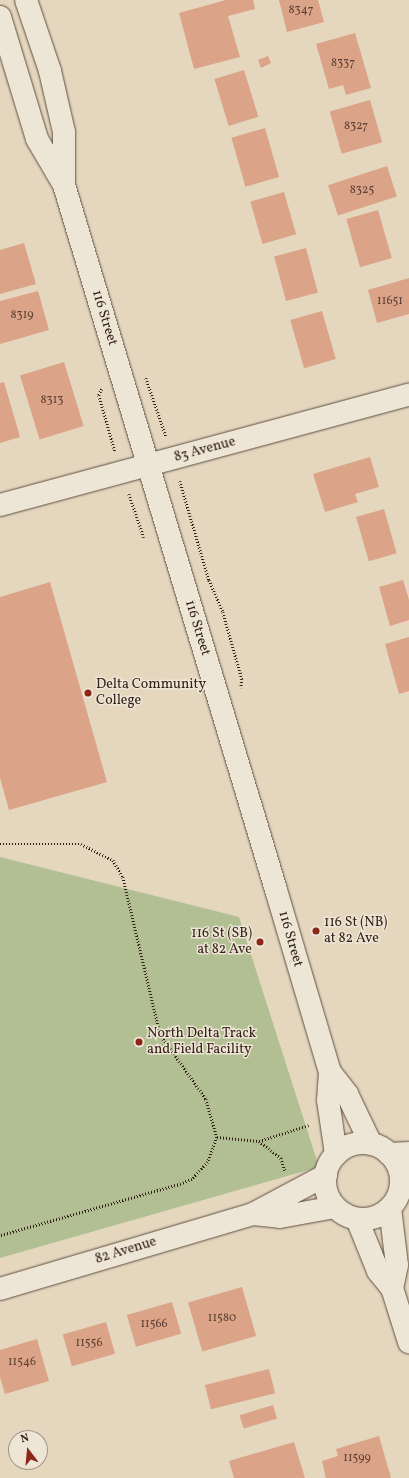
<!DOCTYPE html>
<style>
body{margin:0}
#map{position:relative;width:409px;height:1478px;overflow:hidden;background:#e4d7be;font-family:Vollkorn,serif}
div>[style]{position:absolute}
.green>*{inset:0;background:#b2bf93}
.building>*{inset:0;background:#dba388;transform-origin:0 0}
.path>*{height:2.5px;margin-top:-1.25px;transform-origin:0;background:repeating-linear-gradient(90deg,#342018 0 1px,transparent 0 3px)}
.roads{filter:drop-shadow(0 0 1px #604e42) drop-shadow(0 0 1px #604e42)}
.street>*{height:22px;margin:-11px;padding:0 11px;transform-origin:11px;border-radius:11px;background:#ede5d5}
.secondary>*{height:22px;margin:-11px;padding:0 11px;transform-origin:11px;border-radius:11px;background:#ede5d5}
.secondary>.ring{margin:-11px;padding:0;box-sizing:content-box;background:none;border:22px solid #ede5d5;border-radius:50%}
.dots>*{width:11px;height:11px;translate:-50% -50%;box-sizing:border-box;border:2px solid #ede5d5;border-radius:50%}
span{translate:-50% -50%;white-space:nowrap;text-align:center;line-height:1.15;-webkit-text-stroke:3px #ede5d5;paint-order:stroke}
.number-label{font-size:12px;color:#5e4134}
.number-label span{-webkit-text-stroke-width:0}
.street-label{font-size:14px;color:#342018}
.poi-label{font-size:14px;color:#342018}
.left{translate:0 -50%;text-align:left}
.right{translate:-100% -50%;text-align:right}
.north{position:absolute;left:8px;top:1430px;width:40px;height:40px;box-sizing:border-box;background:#ede5d5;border:1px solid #a39689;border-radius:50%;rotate:344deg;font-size:11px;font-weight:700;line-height:16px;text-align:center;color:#342018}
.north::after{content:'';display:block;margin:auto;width:14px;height:18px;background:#8f2418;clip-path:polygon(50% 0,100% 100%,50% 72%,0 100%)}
</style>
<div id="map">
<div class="green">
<div style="clip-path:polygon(0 857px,239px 917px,319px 1167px,0 1258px)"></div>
</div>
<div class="building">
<div style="clip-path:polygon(226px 0,253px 0,255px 9px,228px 16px,240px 57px,194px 69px,179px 13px)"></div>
<div style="clip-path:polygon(279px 0,318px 0,324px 22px,287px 32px)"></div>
<div style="clip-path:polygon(355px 33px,371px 88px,346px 95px,343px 85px,329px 89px,316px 44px)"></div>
<div style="clip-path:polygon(268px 56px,271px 63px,261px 68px,258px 60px)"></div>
<div style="left:244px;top:70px;width:49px;height:31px;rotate:73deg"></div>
<div style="left:370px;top:100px;width:44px;height:42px;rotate:74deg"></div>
<div style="left:265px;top:128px;width:51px;height:35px;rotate:74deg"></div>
<div style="left:387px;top:166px;width:32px;height:62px;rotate:72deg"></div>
<div style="left:284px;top:192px;width:44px;height:35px;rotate:74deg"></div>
<div style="left:378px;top:210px;width:50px;height:33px;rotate:74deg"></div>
<div style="clip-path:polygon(24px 243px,36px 284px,0 294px,0 250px)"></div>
<div style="left:306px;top:248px;width:46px;height:33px;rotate:75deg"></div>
<div style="clip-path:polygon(409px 278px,409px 314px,377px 323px,368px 290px)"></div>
<div style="clip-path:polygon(38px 291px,49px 330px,0 344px,0 301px)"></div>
<div style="left:322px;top:311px;width:50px;height:33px;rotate:74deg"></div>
<div style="left:64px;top:362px;width:67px;height:46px;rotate:73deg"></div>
<div style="clip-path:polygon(4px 382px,20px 437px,0 443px,0 383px)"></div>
<div style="clip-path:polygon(370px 457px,379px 487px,355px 494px,358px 502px,325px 512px,313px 474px)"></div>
<div style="left:384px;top:509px;width:46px;height:29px;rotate:74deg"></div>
<div style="clip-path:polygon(403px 580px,409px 600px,409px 620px,390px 626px,379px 587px)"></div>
<div style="clip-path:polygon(50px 582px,107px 782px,9px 810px,0 778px,0 597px)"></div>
<div style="clip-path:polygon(409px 637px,409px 691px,399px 694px,385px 644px)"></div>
<div style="left:242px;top:1287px;width:51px;height:56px;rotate:74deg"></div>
<div style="left:172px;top:1302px;width:33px;height:47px;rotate:74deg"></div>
<div style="left:106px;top:1322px;width:33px;height:45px;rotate:74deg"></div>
<div style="clip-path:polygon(37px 1339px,49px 1381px,5px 1394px,0 1377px,0 1350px)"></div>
<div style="left:269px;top:1369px;width:25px;height:66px;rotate:76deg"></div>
<div style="left:273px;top:1405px;width:14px;height:35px;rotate:73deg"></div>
<div style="clip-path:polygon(379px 1436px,391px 1478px,326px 1478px,322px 1461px,338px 1456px,336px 1449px)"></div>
<div style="clip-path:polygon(294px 1442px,305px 1478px,234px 1478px,229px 1461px)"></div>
</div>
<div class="path">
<div style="left:146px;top:378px;width:61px;rotate:71deg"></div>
<div style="left:102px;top:389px;width:7px;rotate:117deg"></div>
<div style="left:99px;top:395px;width:58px;rotate:74.1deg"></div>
<div style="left:180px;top:481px;width:103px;rotate:73.7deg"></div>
<div style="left:209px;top:580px;width:35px;rotate:66deg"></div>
<div style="left:223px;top:612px;width:70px;rotate:74.2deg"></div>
<div style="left:242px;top:679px;width:9px;rotate:96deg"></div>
<div style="left:129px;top:494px;width:46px;rotate:70.8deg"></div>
<div style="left:0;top:844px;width:81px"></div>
<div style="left:81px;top:844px;width:36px;rotate:27deg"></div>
<div style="left:113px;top:860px;width:20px;rotate:60deg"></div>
<div style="left:123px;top:877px;width:161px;rotate:76.7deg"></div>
<div style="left:160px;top:1034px;width:80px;rotate:54.7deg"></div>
<div style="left:206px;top:1099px;width:40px;rotate:74deg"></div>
<div style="left:217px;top:1137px;width:27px;rotate:110deg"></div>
<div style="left:208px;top:1162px;width:23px;rotate:133deg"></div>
<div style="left:192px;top:1179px;width:12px;rotate:156deg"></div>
<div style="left:181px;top:1184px;width:188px;rotate:164deg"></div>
<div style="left:217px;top:1137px;width:42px;rotate:5.4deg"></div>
<div style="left:259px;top:1141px;width:28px;rotate:38deg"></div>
<div style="left:281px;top:1158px;width:13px;rotate:72deg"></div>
<div style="left:259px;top:1141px;width:52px;rotate:-17.7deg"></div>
</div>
<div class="roads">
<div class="street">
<div style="left:0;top:505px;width:424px;rotate:-15.1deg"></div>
<div style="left:389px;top:1154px;width:20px;rotate:-3deg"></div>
<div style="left:401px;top:1185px;width:9px;rotate:-21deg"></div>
<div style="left:253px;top:1214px;width:27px;rotate:6deg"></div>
<div style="left:280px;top:1217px;width:56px;rotate:-10.3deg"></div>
<div style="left:0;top:1289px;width:264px;rotate:-16.5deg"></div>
<div style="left:253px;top:1214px;width:83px;rotate:-28.1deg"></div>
</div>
<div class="secondary">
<div style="left:26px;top:0;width:75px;rotate:71.3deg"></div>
<div style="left:50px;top:71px;width:63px;rotate:77.1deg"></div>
<div style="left:64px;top:132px;width:52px;rotate:90deg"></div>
<div style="left:0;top:17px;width:127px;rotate:73.1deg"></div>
<div style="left:37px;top:139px;width:53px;rotate:59.6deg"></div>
<div style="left:64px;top:185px;width:736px;rotate:73.26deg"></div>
<div style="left:276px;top:890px;width:190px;rotate:73.5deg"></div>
<div style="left:330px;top:1072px;width:28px;rotate:94deg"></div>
<div style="left:328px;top:1100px;width:55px;rotate:81.6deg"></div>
<div style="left:330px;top:1072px;width:28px;rotate:52deg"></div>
<div style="left:347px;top:1094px;width:55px;rotate:64.4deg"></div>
<div class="ring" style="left:325px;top:1143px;width:54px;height:54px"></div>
<div style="left:390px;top:1208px;width:57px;rotate:83deg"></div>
<div style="left:397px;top:1265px;width:24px;rotate:102deg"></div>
<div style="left:357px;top:1219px;width:56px;rotate:68deg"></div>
<div style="left:378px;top:1271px;width:22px;rotate:51deg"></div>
<div style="left:392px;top:1288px;width:57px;rotate:72.5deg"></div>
</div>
</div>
<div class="dots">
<div style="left:88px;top:693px;background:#8f2418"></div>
<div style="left:316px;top:931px;background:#8f2418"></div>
<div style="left:260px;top:942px;background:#8f2418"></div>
<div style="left:139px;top:1042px;background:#8f2418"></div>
</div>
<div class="number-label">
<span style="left:301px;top:11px">8347</span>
<span style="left:343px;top:64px">8337</span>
<span style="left:356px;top:127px">8327</span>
<span style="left:362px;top:191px">8325</span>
<span style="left:390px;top:302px">11651</span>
<span style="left:22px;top:316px">8319</span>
<span style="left:52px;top:401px">8313</span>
<span style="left:222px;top:1319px">11580</span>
<span style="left:154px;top:1325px">11566</span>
<span style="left:89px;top:1344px">11556</span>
<span style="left:22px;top:1363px">11546</span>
<span style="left:357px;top:1459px">11599</span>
</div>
<div class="street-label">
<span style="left:104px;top:318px;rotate:73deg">116 Street</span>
<span style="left:205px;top:450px;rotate:-15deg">83 Avenue</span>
<span style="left:197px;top:628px;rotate:73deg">116 Street</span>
<span style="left:290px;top:939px;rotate:74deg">116 Street</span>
<span style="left:126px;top:1251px;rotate:-17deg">82 Avenue</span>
</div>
<div class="poi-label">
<span class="left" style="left:96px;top:693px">Delta Community<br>College</span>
<span class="left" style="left:324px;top:931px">116 St (NB)<br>at 82 Ave</span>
<span class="right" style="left:252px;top:942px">116 St (SB)<br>at 82 Ave</span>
<span class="left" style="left:147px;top:1042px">North Delta Track<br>and Field Facility</span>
</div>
<div class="north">N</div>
</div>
